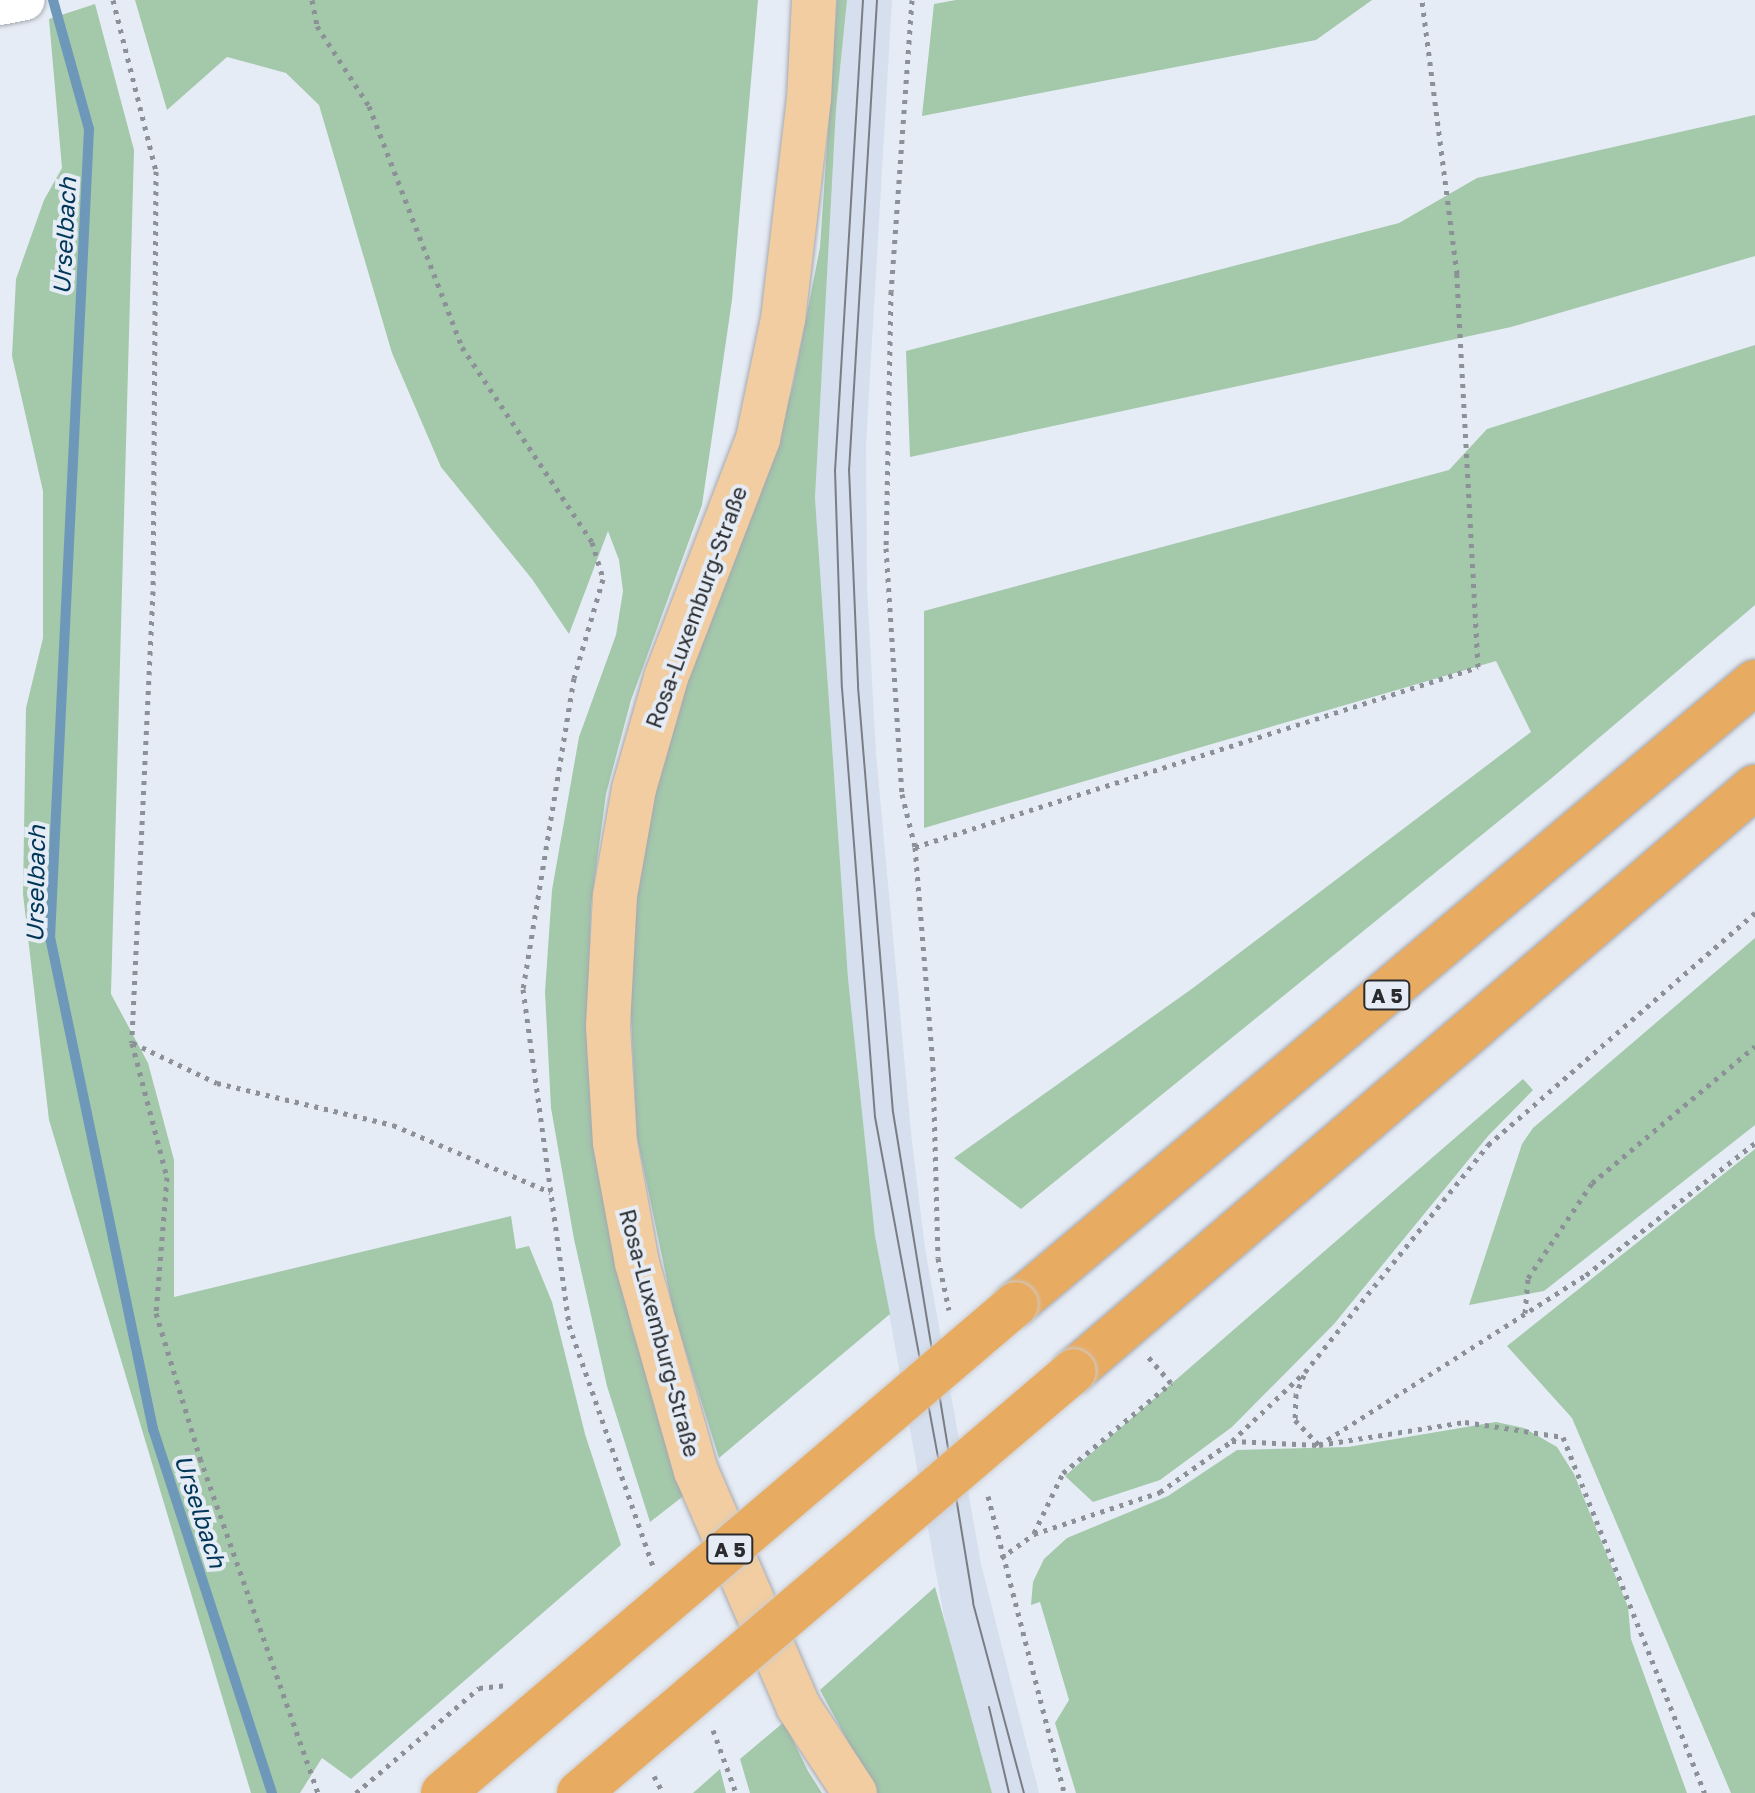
<!DOCTYPE html>
<meta charset="utf-8">
<style>
body{margin:0}
#map{position:relative;width:1755px;height:1793px;overflow:hidden;background:#e6ecf5;font-family:"Golos Text",sans-serif}
div>[style]{position:absolute}
.built>*{inset:0;background:#d6dfee}
.green>*{inset:0;background:#a3c8aa}
.pier>*{inset:0;background:#e6ecf5}
.stream>*{height:10px;margin:-5px;padding:0 5px;transform-origin:5px;border-radius:5px;background:#6e98b9}
.path>*{height:5px;margin-top:-2.5px;transform-origin:0;background:repeating-linear-gradient(90deg,#8c9197 0 4px,transparent 0 10px)}
.roads{filter:drop-shadow(0 0 2px #a4a8b1) drop-shadow(0 0 2px #a4a8b1)}
.minor>*{height:40px;margin:-20px;padding:0 20px;transform-origin:20px;border-radius:20px;background:#fff}
.major>*{height:44px;margin:-22px;padding:0 22px;transform-origin:22px;border-radius:22px;background:#f1cda1}
.highway>*{height:44px;margin:-22px;padding:0 22px;transform-origin:22px;border-radius:22px;background:#e8ab62}
.tram>*{height:2px;margin:-1px;padding:0 1px;transform-origin:1px;border-radius:1px;background:#7a7e84}
.bridges{filter:drop-shadow(0 0 2px #cccccd) drop-shadow(0 0 2px #cccccd)}
.highway-bridge>*{height:44px;margin:-22px;padding:0 22px;transform-origin:22px;border-radius:22px;background:#e8ab62}
span{translate:-50% -50%;white-space:nowrap;text-align:center;line-height:1.15;-webkit-text-stroke:8px #e6ecf5;paint-order:stroke}
.shield-label span{padding:2px 6px;background:#e6ecf5;border:2px solid;border-radius:6px;-webkit-text-stroke-width:0}
.shield-label{font-size:20px;color:#292b2f;font-weight:700}
.street-label{font-size:22px;color:#292b2f}
.water-label{font-size:24px;color:#003758;font-style:italic}
</style>
<div id="map">
<div class="built">
<div style="clip-path:polygon(847px 0,892px 0,866px 444px,867px 588px,876px 754px,912px 1142px,925px 1248px,981px 1564px,1039px 1793px,992px 1793px,952px 1661px,875px 1236px,848px 978px,815px 498px,836px 109px)"></div>
</div>
<div class="green">
<div style="clip-path:polygon(135px 0,758px 0,732px 300px,702px 505px,631px 700px,606px 794px,591px 906px,587px 1049px,595px 1154px,632px 1329px,686px 1494px,650px 1522px,607px 1386px,574px 1239px,551px 1108px,545px 992px,552px 890px,579px 737px,616px 635px,623px 591px,619px 560px,608px 531px,569px 634px,532px 579px,441px 467px,392px 353px,319px 105px,286px 73px,227px 57px,167px 110px)"></div>
<div style="clip-path:polygon(837px 0,847px 0,836px 109px,815px 498px,848px 978px,875px 1236px,890px 1314px,719px 1458px,674px 1314px,637px 1137px,629px 978px,633px 905px,645px 826px,687px 675px,776px 445px,793px 385px,820px 247px)"></div>
<div style="clip-path:polygon(956px 0,1372px 0,1316px 40px,922px 116px,934px 4px)"></div>
<div style="clip-path:polygon(95px 4px,134px 150px,111px 994px,148px 1063px,174px 1160px,174px 1297px,511px 1216px,516px 1249px,529px 1246px,552px 1302px,585px 1434px,621px 1545px,351px 1779px,322px 1758px,300px 1793px,251px 1793px,49px 1120px,23px 894px,26px 708px,43px 638px,43px 491px,12px 356px,16px 279px,44px 200px,62px 168px,49px 19px)"></div>
<div style="clip-path:polygon(1755px 115px,1755px 256px,1511px 327px,910px 457px,906px 351px,1399px 223px,1477px 178px)"></div>
<div style="clip-path:polygon(1755px 345px,1755px 605px,1553px 777px,1021px 1209px,954px 1158px,1193px 988px,1531px 732px,1496px 661px,924px 828px,924px 611px,1449px 470px,1487px 429px)"></div>
<div style="clip-path:polygon(1755px 938px,1755px 1125px,1544px 1291px,1469px 1305px,1522px 1144px,1533px 1128px)"></div>
<div style="clip-path:polygon(1523px 1079px,1533px 1090px,1488px 1136px,1334px 1324px,1232px 1427px,1160px 1480px,1093px 1502px,1065px 1476px)"></div>
<div style="clip-path:polygon(1755px 1149px,1755px 1793px,1731px 1793px,1572px 1418px,1507px 1346px)"></div>
<div style="clip-path:polygon(1496px 1422px,1524px 1428px,1557px 1447px,1574px 1474px,1628px 1607px,1631px 1639px,1687px 1793px,1076px 1793px,1055px 1723px,1069px 1700px,1040px 1602px,1031px 1605px,1033px 1582px,1044px 1559px,1067px 1538px,1168px 1496px,1237px 1450px,1348px 1447px)"></div>
<div style="clip-path:polygon(935px 1587px,992px 1793px,876px 1793px,820px 1690px)"></div>
<div style="clip-path:polygon(784px 1722px,808px 1771px,822px 1793px,750px 1793px,740px 1759px)"></div>
<div style="clip-path:polygon(720px 1769px,726px 1793px,693px 1793px)"></div>
</div>
<div class="pier">
<div style="clip-path:polygon(497px 1759px,551px 1790px,553px 1793px,467px 1793px)"></div>
</div>
<div class="stream">
<div style="left:53px;top:0;width:134px;rotate:74.4deg"></div>
<div style="left:89px;top:129px;width:809px;rotate:92.76deg"></div>
<div style="left:50px;top:937px;width:503px;rotate:78.18deg"></div>
<div style="left:153px;top:1429px;width:383px;rotate:71.9deg"></div>
</div>
<div class="path">
<div style="left:113px;top:0;width:176px;rotate:75.9deg"></div>
<div style="left:156px;top:171px;width:420px;rotate:90.4deg"></div>
<div style="left:153px;top:591px;width:452px;rotate:92.7deg"></div>
<div style="left:132px;top:1043px;width:138px;rotate:75.4deg"></div>
<div style="left:167px;top:1177px;width:136px;rotate:94.6deg"></div>
<div style="left:156px;top:1313px;width:152px;rotate:73.1deg"></div>
<div style="left:200px;top:1458px;width:355px;rotate:70.6deg"></div>
<div style="left:312px;top:0;width:26px;rotate:79deg"></div>
<div style="left:317px;top:26px;width:95px;rotate:57deg"></div>
<div style="left:369px;top:106px;width:258px;rotate:68.9deg"></div>
<div style="left:462px;top:347px;width:234px;rotate:56.3deg"></div>
<div style="left:592px;top:542px;width:39px;rotate:73deg"></div>
<div style="left:603px;top:579px;width:103px;rotate:106.3deg"></div>
<div style="left:574px;top:678px;width:315px;rotate:99.3deg"></div>
<div style="left:523px;top:989px;width:339px;rotate:82.2deg"></div>
<div style="left:569px;top:1325px;width:255px;rotate:70.8deg"></div>
<div style="left:912px;top:0;width:292px;rotate:94.1deg"></div>
<div style="left:891px;top:291px;width:257px;rotate:91.1deg"></div>
<div style="left:886px;top:548px;width:247px;rotate:86.3deg"></div>
<div style="left:902px;top:794px;width:55px;rotate:76.2deg"></div>
<div style="left:915px;top:847px;width:221px;rotate:85.3deg"></div>
<div style="left:933px;top:1067px;width:191px;rotate:88.5deg"></div>
<div style="left:938px;top:1258px;width:53px;rotate:78.1deg"></div>
<div style="left:915px;top:847px;width:591px;rotate:-17.73deg"></div>
<div style="left:1478px;top:667px;width:394px;rotate:-93.1deg"></div>
<div style="left:1457px;top:274px;width:276px;rotate:-97.3deg"></div>
<div style="left:133px;top:1043px;width:93px;rotate:25.5deg"></div>
<div style="left:217px;top:1083px;width:181px;rotate:13.4deg"></div>
<div style="left:393px;top:1125px;width:171px;rotate:23.1deg"></div>
<div style="left:1525px;top:1313px;width:35px;rotate:-85deg"></div>
<div style="left:1528px;top:1278px;width:115px;rotate:-56deg"></div>
<div style="left:1592px;top:1183px;width:213px;rotate:-40deg"></div>
<div style="left:1304px;top:1375px;width:21px;rotate:113deg"></div>
<div style="left:1296px;top:1394px;width:26px;rotate:92deg"></div>
<div style="left:1295px;top:1420px;width:35px;rotate:46deg"></div>
<div style="left:1319px;top:1445px;width:148px;rotate:-9deg"></div>
<div style="left:1465px;top:1422px;width:99px;rotate:8.7deg"></div>
<div style="left:1563px;top:1437px;width:383px;rotate:68.3deg"></div>
<div style="left:1232px;top:1441px;width:100px;rotate:-43.4deg"></div>
<div style="left:1305px;top:1372px;width:292px;rotate:-51.1deg"></div>
<div style="left:1488px;top:1145px;width:354px;rotate:-41deg"></div>
<div style="left:988px;top:1496px;width:307px;rotate:75.6deg"></div>
<div style="left:1034px;top:1533px;width:67px;rotate:-64.2deg"></div>
<div style="left:1063px;top:1473px;width:141px;rotate:-39.8deg"></div>
<div style="left:1171px;top:1383px;width:35px;rotate:-131deg"></div>
<div style="left:1001px;top:1558px;width:41px;rotate:-36deg"></div>
<div style="left:1034px;top:1534px;width:133px;rotate:-18.4deg"></div>
<div style="left:1160px;top:1492px;width:88px;rotate:-35.3deg"></div>
<div style="left:1232px;top:1441px;width:87px;rotate:2.6deg"></div>
<div style="left:1319px;top:1445px;width:317px;rotate:-32.5deg"></div>
<div style="left:1586px;top:1275px;width:214px;rotate:-38deg"></div>
<div style="left:713px;top:1730px;width:67px;rotate:69.9deg"></div>
<div style="left:654px;top:1776px;width:19px;rotate:62deg"></div>
<div style="left:356px;top:1793px;width:162px;rotate:-40.5deg"></div>
<div style="left:479px;top:1688px;width:29px;rotate:-6deg"></div>
</div>
<div class="roads">
<div class="minor">
<div style="left:0;top:5px;width:25px;rotate:-11deg"></div>
</div>
<div class="major">
<div style="left:814px;top:0;width:98px;rotate:92.9deg"></div>
<div style="left:809px;top:98px;width:223px;rotate:96.7deg"></div>
<div style="left:783px;top:319px;width:123px;rotate:101.8deg"></div>
<div style="left:758px;top:439px;width:256px;rotate:111.1deg"></div>
<div style="left:666px;top:678px;width:116px;rotate:106.1deg"></div>
<div style="left:634px;top:789px;width:109px;rotate:100.1deg"></div>
<div style="left:615px;top:896px;width:130px;rotate:93.1deg"></div>
<div style="left:608px;top:1026px;width:117px;rotate:86.6deg"></div>
<div style="left:615px;top:1143px;width:122px;rotate:79.6deg"></div>
<div style="left:637px;top:1263px;width:216px;rotate:74.2deg"></div>
<div style="left:696px;top:1471px;width:256px;rotate:66.5deg"></div>
<div style="left:798px;top:1706px;width:104px;rotate:56.8deg"></div>
</div>
<div class="highway">
<div style="left:1016px;top:1304px;width:966px;rotate:-40.09deg"></div>
<div style="left:1074px;top:1371px;width:897px;rotate:-40.62deg"></div>
</div>
</div>
<div class="tram">
<div style="left:863px;top:0;width:471px;rotate:93.4deg"></div>
<div style="left:835px;top:470px;width:218px;rotate:88.2deg"></div>
<div style="left:842px;top:688px;width:430px;rotate:85.6deg"></div>
<div style="left:875px;top:1117px;width:384px;rotate:79.5deg"></div>
<div style="left:877px;top:0;width:470px;rotate:93.4deg"></div>
<div style="left:849px;top:469px;width:218px;rotate:87.6deg"></div>
<div style="left:858px;top:687px;width:426px;rotate:85.3deg"></div>
<div style="left:893px;top:1112px;width:497px;rotate:80.7deg"></div>
<div style="left:973px;top:1603px;width:197px;rotate:75deg"></div>
<div style="left:989px;top:1707px;width:88px;rotate:76.9deg"></div>
</div>
<div class="bridges">
<div class="highway-bridge">
<div style="left:443px;top:1793px;width:753px;rotate:-40.48deg"></div>
<div style="left:579px;top:1793px;width:650px;rotate:-40.45deg"></div>
</div>
</div>
<div class="shield-label">
<span style="left:1387px;top:995px">A 5</span>
<span style="left:730px;top:1549px">A 5</span>
</div>
<div class="street-label">
<span style="left:696px;top:607px;rotate:-70deg">Rosa-Luxemburg-Straße</span>
<span style="left:660px;top:1333px;rotate:75deg">Rosa-Luxemburg-Straße</span>
</div>
<div class="water-label">
<span style="left:64px;top:236px;rotate:-87deg">Urselbach</span>
<span style="left:35px;top:884px;rotate:-89deg">Urselbach</span>
<span style="left:201px;top:1511px;rotate:72deg">Urselbach</span>
</div>
</div>
